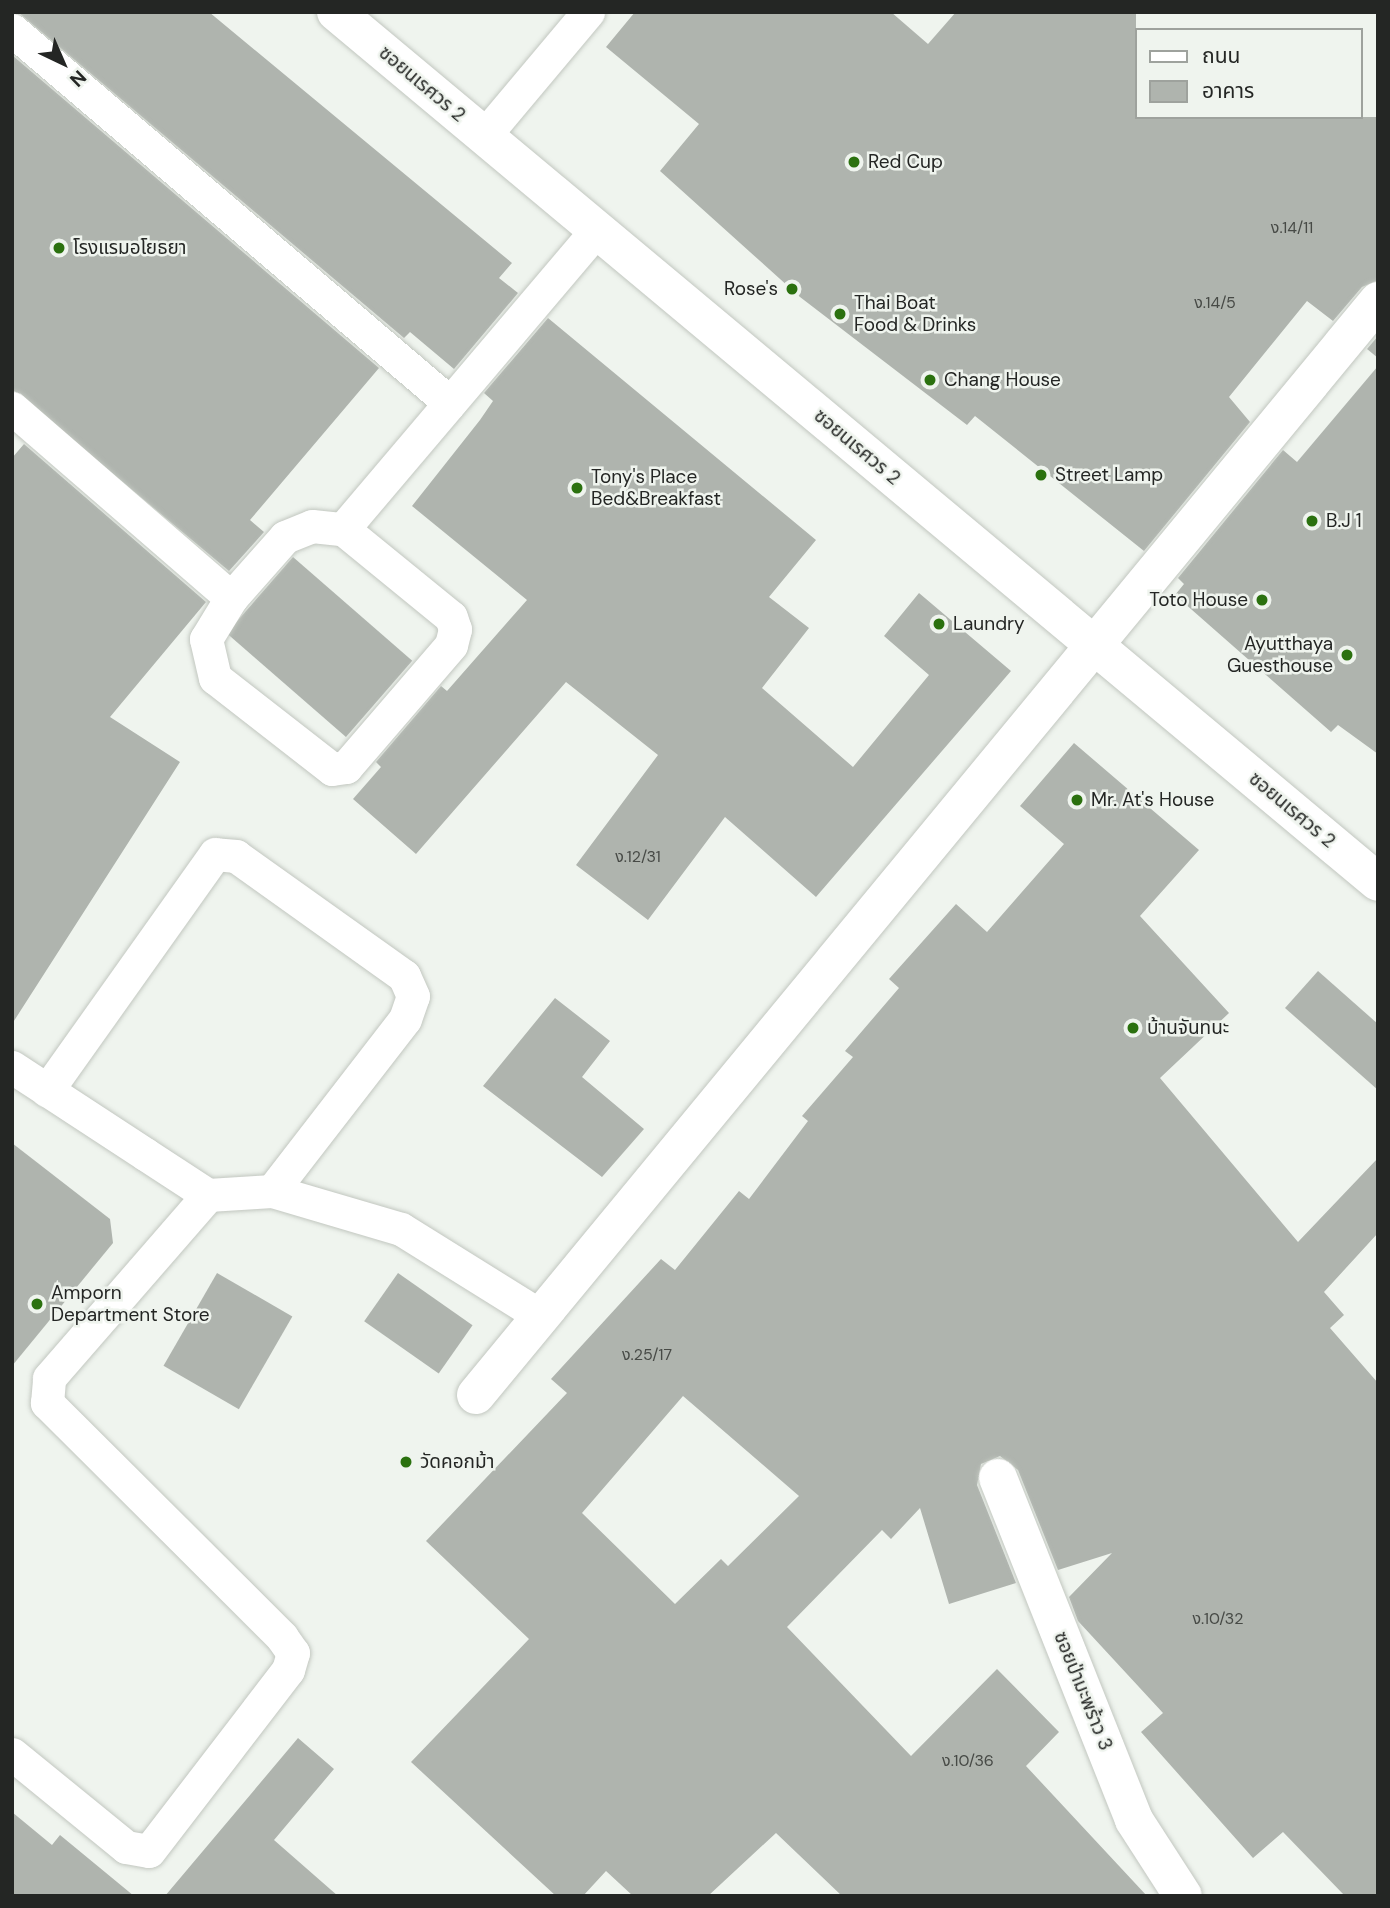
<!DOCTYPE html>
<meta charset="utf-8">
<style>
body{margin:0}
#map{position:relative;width:1390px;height:1908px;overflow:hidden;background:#eff4ee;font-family:"DM Sans","Noto Sans Thai",sans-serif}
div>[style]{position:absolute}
.building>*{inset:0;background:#afb4ae;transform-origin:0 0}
.roads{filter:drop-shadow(0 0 2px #c2c7c0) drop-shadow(0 0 2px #c2c7c0)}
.service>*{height:33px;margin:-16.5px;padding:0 16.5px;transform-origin:16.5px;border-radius:16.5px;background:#fff}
.minor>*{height:38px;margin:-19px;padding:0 19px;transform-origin:19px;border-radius:19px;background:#fff}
.dots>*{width:19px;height:19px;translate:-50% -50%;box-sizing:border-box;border:4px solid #eff4ee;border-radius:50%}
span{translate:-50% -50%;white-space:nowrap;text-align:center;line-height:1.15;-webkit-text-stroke:5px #eff4ee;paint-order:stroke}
.number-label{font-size:16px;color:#474a46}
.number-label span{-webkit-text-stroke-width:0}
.street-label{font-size:19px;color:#242624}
.poi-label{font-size:19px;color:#242624}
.left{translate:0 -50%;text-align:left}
.right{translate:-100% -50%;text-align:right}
.frame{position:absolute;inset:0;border:14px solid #242624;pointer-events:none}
.legend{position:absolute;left:1135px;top:28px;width:228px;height:91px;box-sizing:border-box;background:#eff4ee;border:2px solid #9ea29d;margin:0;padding:9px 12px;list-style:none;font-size:21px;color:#242624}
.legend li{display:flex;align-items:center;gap:14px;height:35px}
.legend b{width:35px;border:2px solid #9ea29d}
.north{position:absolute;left:28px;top:28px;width:70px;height:70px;-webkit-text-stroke:5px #eff4ee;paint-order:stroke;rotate:136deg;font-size:19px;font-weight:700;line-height:28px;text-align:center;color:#242624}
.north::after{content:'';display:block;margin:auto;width:24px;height:32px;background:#242624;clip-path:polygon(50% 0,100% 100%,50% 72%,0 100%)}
</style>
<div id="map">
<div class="building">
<div style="clip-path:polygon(18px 12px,209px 12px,512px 263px,499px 278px,518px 293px,454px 369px,410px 332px,404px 338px)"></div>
<div style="clip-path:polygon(635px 12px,891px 12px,928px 44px,956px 12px,1136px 12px,1136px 117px,1378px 117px,1378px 280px,1362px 287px,1333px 321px,1307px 301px,1229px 397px,1250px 422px,1144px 551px,975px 416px,967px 425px,800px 297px,660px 171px,699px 124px,606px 47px)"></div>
<div style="clip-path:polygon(12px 55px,379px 368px,250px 520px,264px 532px,229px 571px,12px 389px)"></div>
<div style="clip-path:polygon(548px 318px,816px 540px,769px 597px,809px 628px,762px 688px,853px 767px,929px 675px,884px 636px,919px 593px,1011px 671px,816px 897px,725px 817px,648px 920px,576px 865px,658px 755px,566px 682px,416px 854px,353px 799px,381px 767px,376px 762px,441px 686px,447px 691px,527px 600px,412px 506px,480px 420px,493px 401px,484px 393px)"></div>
<div style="clip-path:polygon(1378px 336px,1378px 358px,1367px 349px)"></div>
<div style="clip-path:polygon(1378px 366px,1378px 754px,1338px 725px,1331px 732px,1175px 595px,1184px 584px,1178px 578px,1283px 450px,1297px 462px)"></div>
<div style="clip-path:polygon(24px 444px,206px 602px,110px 717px,180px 762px,12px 1024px,12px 458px)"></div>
<div style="left:293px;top:557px;width:158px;height:101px;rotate:41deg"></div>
<div style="clip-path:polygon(evenodd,1074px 743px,1199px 850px,1140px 916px,1229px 1013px,1160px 1078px,1298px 1242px,1378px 1158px,1378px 1233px,1324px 1292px,1344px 1315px,1330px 1328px,1378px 1383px,1378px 1896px,1345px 1896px,1283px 1832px,1253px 1858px,1141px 1732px,1163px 1713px,1078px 1621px,1069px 1597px,1112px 1553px,1058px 1570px,1018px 1470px,1000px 1456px,981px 1464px,977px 1485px,1016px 1583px,949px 1604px,920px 1508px,891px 1539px,882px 1530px,787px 1627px,911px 1756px,997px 1669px,1059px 1732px,1026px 1766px,1147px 1896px,842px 1896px,776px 1833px,708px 1896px,633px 1896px,606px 1871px,583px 1896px,556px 1896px,411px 1762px,529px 1639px,426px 1541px,567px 1393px,551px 1379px,661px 1259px,675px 1270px,739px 1191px,749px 1199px,808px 1121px,802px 1116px,853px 1057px,845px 1051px,899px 988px,889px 979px,956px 904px,987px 932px,1064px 844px,1020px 806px,1074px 743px,683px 1396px,799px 1496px,728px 1566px,721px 1559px,675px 1604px,582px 1513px,683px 1396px)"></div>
<div style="clip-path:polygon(1318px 971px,1378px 1024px,1378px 1090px,1285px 1008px)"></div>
<div style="clip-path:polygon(555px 998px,610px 1041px,582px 1077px,644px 1129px,602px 1177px,483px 1086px)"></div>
<div style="clip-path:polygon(12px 1143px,110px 1219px,113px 1243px,12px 1366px)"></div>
<div style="left:217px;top:1273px;width:87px;height:107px;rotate:30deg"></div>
<div style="left:398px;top:1273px;width:91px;height:59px;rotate:35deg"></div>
<div style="clip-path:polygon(298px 1738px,334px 1769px,274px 1840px,338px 1896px,165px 1896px)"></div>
<div style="clip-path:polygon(12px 1812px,52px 1845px,60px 1835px,134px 1896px,12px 1896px)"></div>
</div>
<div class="roads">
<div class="service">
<div style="left:12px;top:30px;width:575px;rotate:40.42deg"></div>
<div style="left:484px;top:136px;width:162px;rotate:-50deg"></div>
<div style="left:12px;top:408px;width:290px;rotate:40.9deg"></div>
<div style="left:312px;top:526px;width:31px;rotate:6deg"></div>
<div style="left:343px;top:529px;width:139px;rotate:39.2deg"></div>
<div style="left:451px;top:617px;width:13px;rotate:72deg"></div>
<div style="left:455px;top:629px;width:16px;rotate:104deg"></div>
<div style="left:451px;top:645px;width:161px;rotate:130.7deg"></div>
<div style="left:346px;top:767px;width:14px;rotate:172deg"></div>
<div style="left:332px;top:769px;width:148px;rotate:-142.1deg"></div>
<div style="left:215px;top:678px;width:40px;rotate:-103deg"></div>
<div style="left:206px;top:639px;width:48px;rotate:-58.6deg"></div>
<div style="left:231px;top:598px;width:81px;rotate:-48.5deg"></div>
<div style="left:285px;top:537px;width:29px;rotate:-22deg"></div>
<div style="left:343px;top:529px;width:392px;rotate:-49.7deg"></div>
<div style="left:12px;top:1067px;width:159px;rotate:33.2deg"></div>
<div style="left:145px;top:1154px;width:75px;rotate:33.1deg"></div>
<div style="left:208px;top:1195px;width:64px;rotate:-3.6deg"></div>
<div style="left:272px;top:1191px;width:217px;rotate:-52.3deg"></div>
<div style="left:405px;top:1019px;width:24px;rotate:-71deg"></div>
<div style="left:413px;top:996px;width:22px;rotate:-114deg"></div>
<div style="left:404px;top:976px;width:206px;rotate:-144.5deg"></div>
<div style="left:236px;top:856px;width:21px;rotate:-175deg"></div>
<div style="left:215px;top:854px;width:290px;rotate:125.4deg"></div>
<div style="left:272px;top:1191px;width:134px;rotate:16.4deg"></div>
<div style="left:401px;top:1229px;width:165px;rotate:31.9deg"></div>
<div style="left:12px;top:1754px;width:147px;rotate:39.2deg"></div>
<div style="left:126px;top:1847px;width:23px;rotate:10deg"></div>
<div style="left:149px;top:1851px;width:228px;rotate:-52.5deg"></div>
<div style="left:288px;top:1670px;width:18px;rotate:-74deg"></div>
<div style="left:293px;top:1653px;width:19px;rotate:-125deg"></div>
<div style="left:282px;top:1637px;width:332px;rotate:-135.1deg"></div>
<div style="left:47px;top:1403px;width:25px;rotate:-85deg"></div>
<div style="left:49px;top:1378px;width:242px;rotate:-49deg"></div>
</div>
<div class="minor">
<div style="left:336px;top:12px;width:1357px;rotate:39.86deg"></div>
<div style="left:476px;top:1395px;width:1418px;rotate:-50.49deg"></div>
<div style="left:998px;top:1478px;width:368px;rotate:68.3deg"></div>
<div style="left:1134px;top:1820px;width:90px;rotate:57.2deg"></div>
</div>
</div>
<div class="dots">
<div style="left:854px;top:162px;background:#2b710f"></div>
<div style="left:59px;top:248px;background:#2b710f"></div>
<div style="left:792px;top:289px;background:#2b710f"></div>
<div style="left:840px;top:314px;background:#2b710f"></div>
<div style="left:930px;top:380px;background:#2b710f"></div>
<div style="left:1041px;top:475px;background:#2b710f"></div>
<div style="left:577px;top:488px;background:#2b710f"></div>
<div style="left:1312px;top:521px;background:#2b710f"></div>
<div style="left:1262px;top:600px;background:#2b710f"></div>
<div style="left:939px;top:624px;background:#2b710f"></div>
<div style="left:1347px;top:655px;background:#2b710f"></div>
<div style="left:1077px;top:800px;background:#2b710f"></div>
<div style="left:1133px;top:1028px;background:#2b710f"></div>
<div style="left:37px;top:1304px;background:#2b710f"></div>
<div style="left:406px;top:1462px;background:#2b710f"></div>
</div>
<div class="number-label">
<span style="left:1292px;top:228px">ง.14/11</span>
<span style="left:1215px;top:303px">ง.14/5</span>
<span style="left:638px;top:857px">ง.12/31</span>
<span style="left:647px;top:1355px">ง.25/17</span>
<span style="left:1218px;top:1619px">ง.10/32</span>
<span style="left:968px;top:1761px">ง.10/36</span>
</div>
<div class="street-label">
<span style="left:422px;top:84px;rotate:40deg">ซอยนเรศวร 2</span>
<span style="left:857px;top:447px;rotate:40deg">ซอยนเรศวร 2</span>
<span style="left:1292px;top:810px;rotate:40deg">ซอยนเรศวร 2</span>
<span style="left:1083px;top:1691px;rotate:68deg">ซอยป่ามะพร้าว 3</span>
</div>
<div class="poi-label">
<span class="left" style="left:868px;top:162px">Red Cup</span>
<span class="left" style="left:73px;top:248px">โรงแรมอโยธยา</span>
<span class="right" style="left:778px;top:289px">Rose's</span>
<span class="left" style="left:854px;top:314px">Thai Boat<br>Food &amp; Drinks</span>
<span class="left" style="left:944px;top:380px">Chang House</span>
<span class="left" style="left:1055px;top:475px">Street Lamp</span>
<span class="left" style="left:591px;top:488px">Tony's Place<br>Bed&amp;Breakfast</span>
<span class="left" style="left:1326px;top:521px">B.J 1</span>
<span class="right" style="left:1248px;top:600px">Toto House</span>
<span class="left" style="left:953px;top:624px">Laundry</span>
<span class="right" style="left:1333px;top:655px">Ayutthaya<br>Guesthouse</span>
<span class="left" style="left:1091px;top:800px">Mr. At's House</span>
<span class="left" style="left:1147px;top:1028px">บ้านจันทนะ</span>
<span class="left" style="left:51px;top:1304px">Amporn<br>Department Store</span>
<span class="left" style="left:420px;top:1462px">วัดคอกม้า</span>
</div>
<div class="frame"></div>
<ul class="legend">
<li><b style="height:9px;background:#fff"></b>ถนน</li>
<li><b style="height:19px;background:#afb4ae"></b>อาคาร</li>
</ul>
<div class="north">N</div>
</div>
